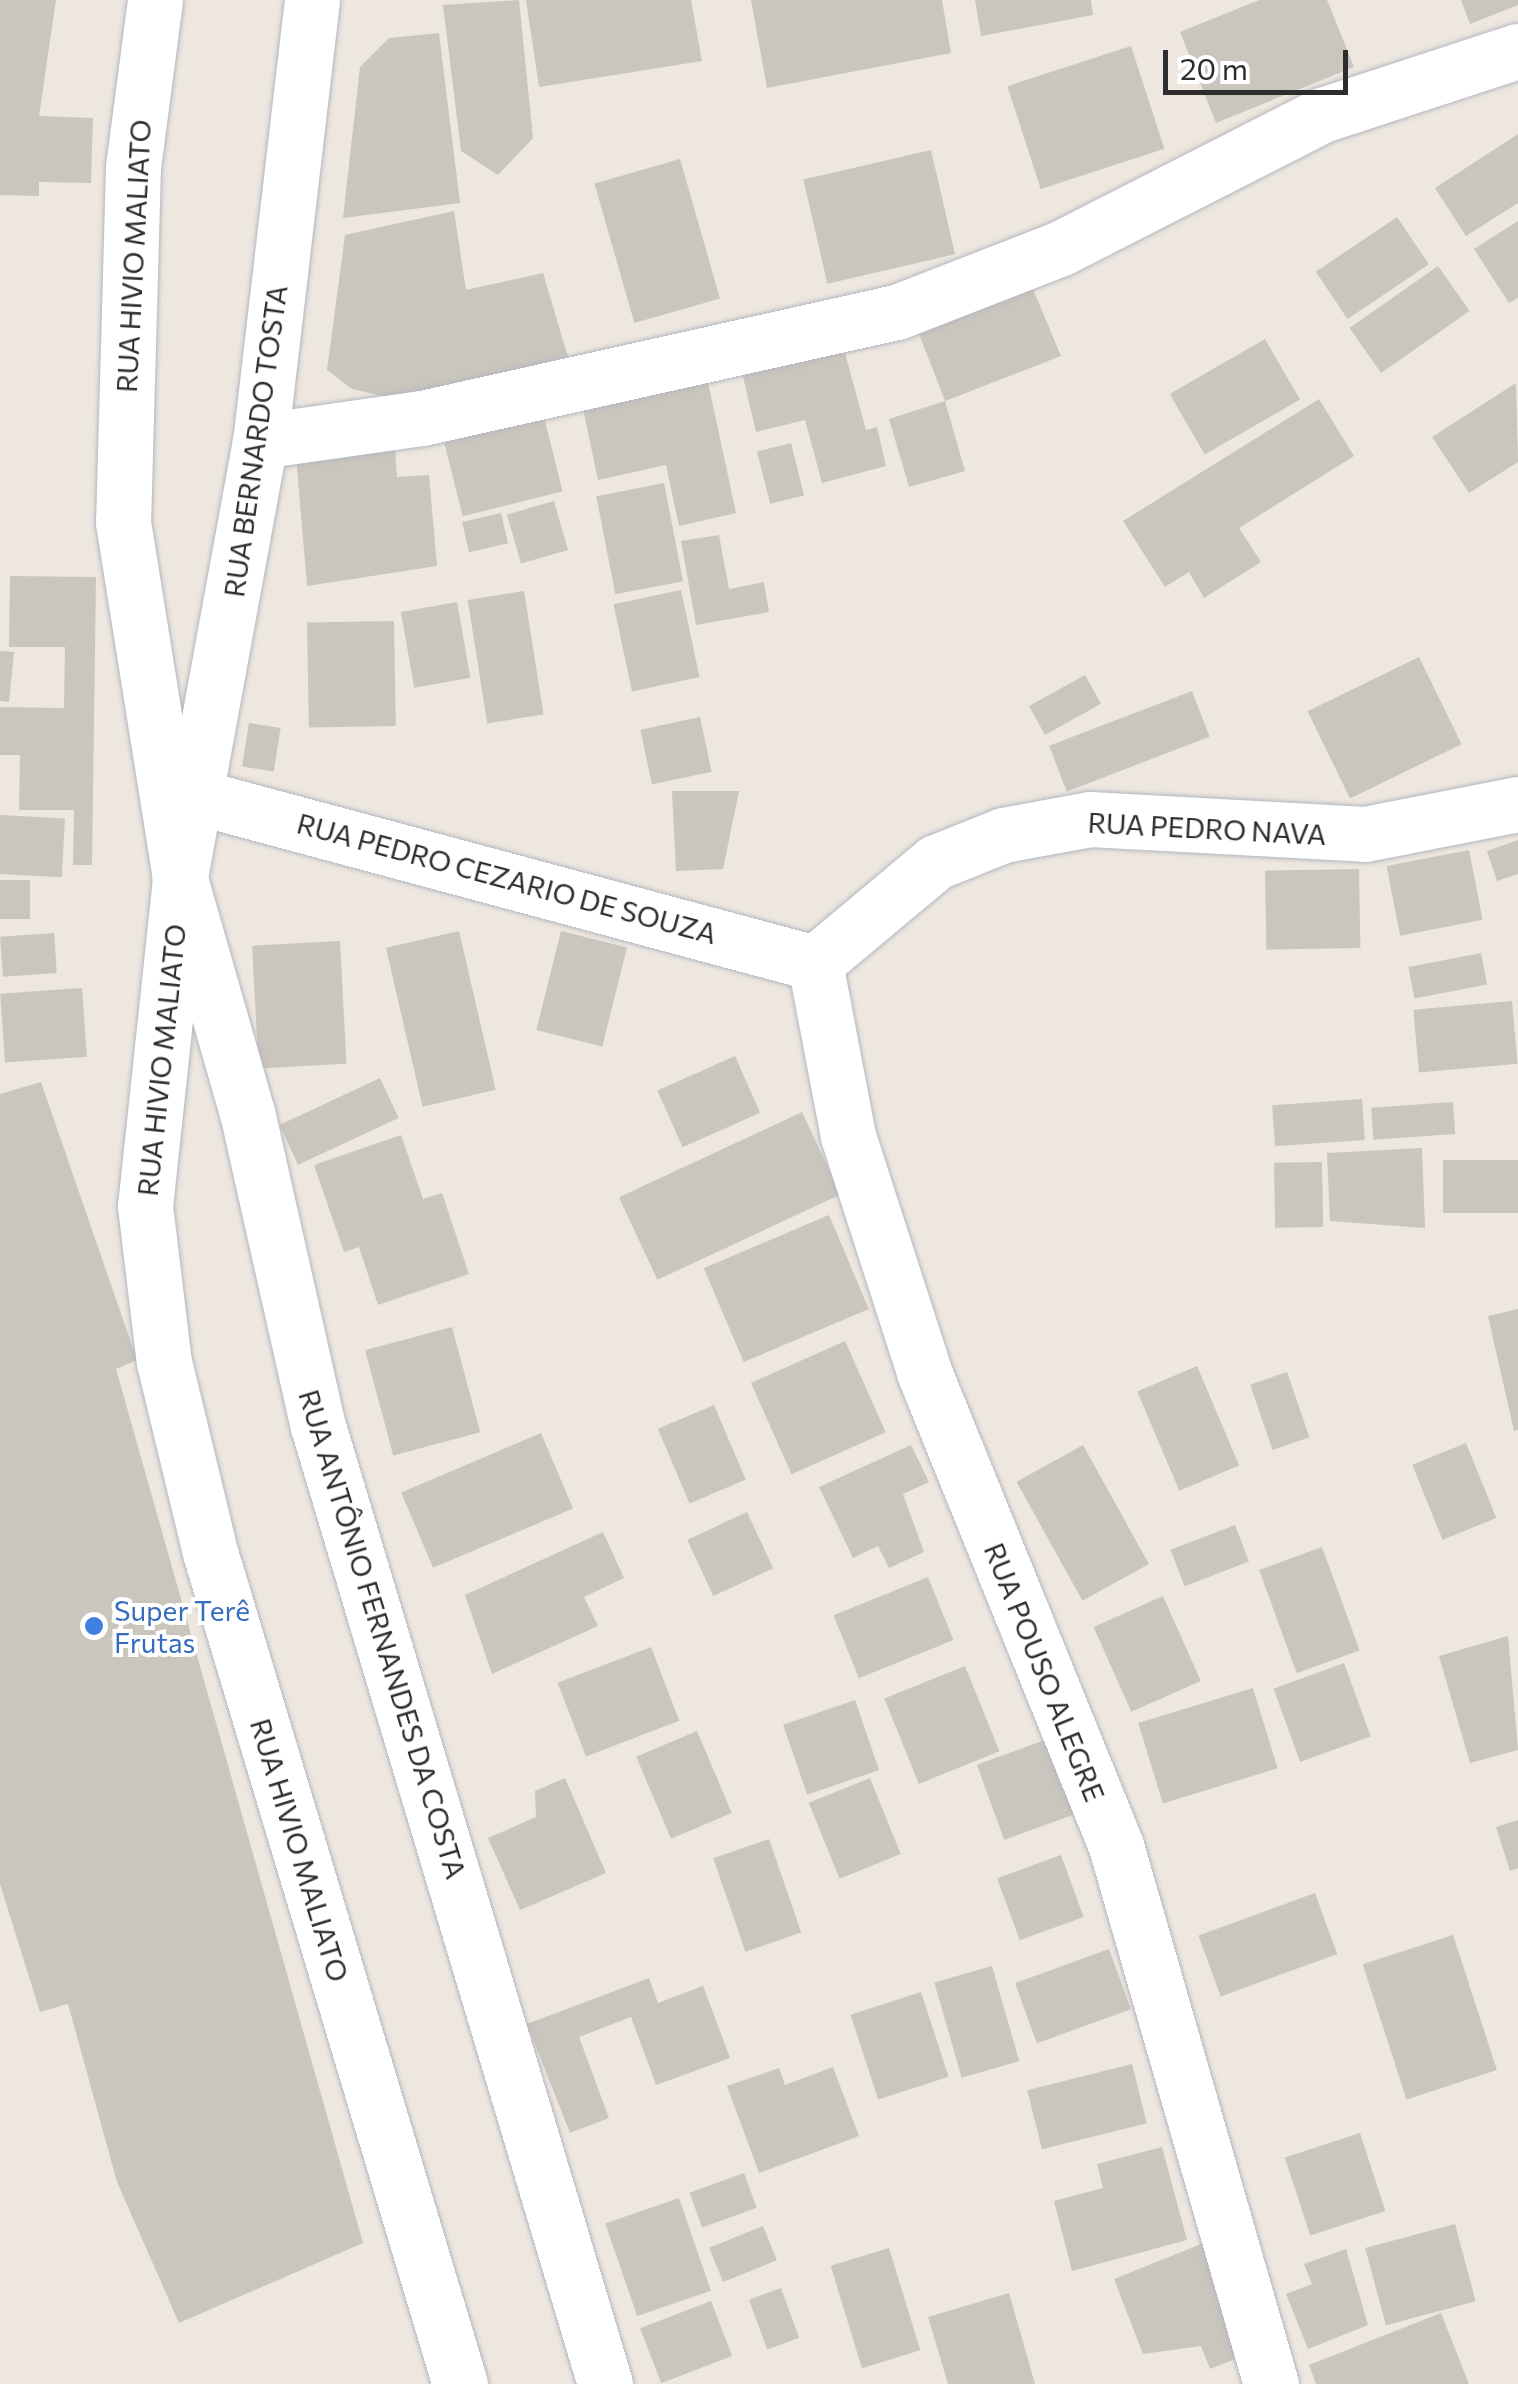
<!DOCTYPE html>
<meta charset="utf-8">
<style>
body{margin:0}
#map{position:relative;width:1518px;height:2384px;overflow:hidden;background:#eee7df;font-family:Commissioner,sans-serif}
div>[style]{position:absolute}
.building>*{inset:0;background:#cac5bd;transform-origin:0 0}
.roads{filter:drop-shadow(0 0 2px #b3b7c0) drop-shadow(0 0 2px #b3b7c0)}
.minor>*{height:55px;margin:-27.5px;padding:0 27.5px;transform-origin:27.5px;border-radius:27.5px;background:#fff}
.tertiary>*{height:55px;margin:-27.5px;padding:0 27.5px;transform-origin:27.5px;border-radius:27.5px;background:#fff}
.dots>*{width:28px;height:28px;translate:-50% -50%;box-sizing:border-box;border:5px solid #fff;border-radius:50%}
span{translate:-50% -50%;white-space:nowrap;text-align:center;line-height:1.15;-webkit-text-stroke:8px #fff;paint-order:stroke}
.street-label{font-size:28px;color:#2d2d2d}
.shop-label{font-size:28px;color:#366cbe}
.left{translate:0 -50%;text-align:left}
.scale{position:absolute;left:1163px;top:50px;width:185px;height:45px;box-sizing:border-box;border:5px solid #2d2d2d;border-top:0;padding-left:12px;font-size:30px;line-height:35px;white-space:nowrap;color:#2d2d2d;-webkit-text-stroke:8px #fff;paint-order:stroke}
</style>
<div id="map">
<div class="building">
<div style="clip-path:polygon(0 0,56px 0,39px 116px,93px 118px,91px 183px,39px 182px,39px 196px,0 195px)"></div>
<div style="clip-path:polygon(519px 0,533px 138px,498px 175px,461px 151px,443px 5px)"></div>
<div style="clip-path:polygon(526px 0,691px 0,702px 61px,539px 87px)"></div>
<div style="clip-path:polygon(751px 0,942px 0,951px 53px,767px 88px)"></div>
<div style="clip-path:polygon(975px 0,1091px 0,1093px 15px,981px 36px)"></div>
<div style="clip-path:polygon(1259px 0,1327px 0,1354px 67px,1216px 123px,1180px 32px)"></div>
<div style="clip-path:polygon(1461px 0,1518px 0,1518px 5px,1470px 24px)"></div>
<div style="clip-path:polygon(439px 33px,460px 203px,343px 218px,360px 67px,389px 38px)"></div>
<div style="left:1131px;top:46px;width:108px;height:130px;rotate:72deg"></div>
<div style="clip-path:polygon(1518px 134px,1518px 203px,1466px 236px,1435px 188px)"></div>
<div style="left:931px;top:150px;width:107px;height:131px;rotate:77deg"></div>
<div style="left:680px;top:159px;width:145px;height:89px;rotate:74deg"></div>
<div style="clip-path:polygon(454px 211px,466px 290px,543px 273px,568px 357px,395px 399px,352px 389px,327px 370px,345px 235px)"></div>
<div style="left:1397px;top:217px;width:57px;height:98px;rotate:56deg"></div>
<div style="clip-path:polygon(1518px 221px,1518px 298px,1509px 303px,1474px 249px)"></div>
<div style="left:1438px;top:266px;width:55px;height:108px;rotate:55deg"></div>
<div style="clip-path:polygon(1033px 289px,1061px 356px,945px 401px,965px 471px,909px 487px,889px 419px,945px 401px,919px 334px)"></div>
<div style="left:1265px;top:339px;width:70px;height:110px;rotate:60deg"></div>
<div style="clip-path:polygon(842px 342px,866px 430px,877px 427px,886px 466px,822px 483px,805px 420px,756px 432px,741px 368px)"></div>
<div style="clip-path:polygon(708px 382px,736px 513px,679px 526px,666px 465px,598px 480px,583px 409px)"></div>
<div style="clip-path:polygon(1516px 383px,1518px 462px,1469px 493px,1432px 437px)"></div>
<div style="clip-path:polygon(1319px 399px,1354px 456px,1239px 528px,1261px 562px,1204px 598px,1189px 572px,1165px 587px,1123px 521px)"></div>
<div style="left:541px;top:405px;width:89px;height:103px;rotate:76deg"></div>
<div style="left:791px;top:443px;width:54px;height:35px;rotate:76deg"></div>
<div style="clip-path:polygon(395px 447px,397px 477px,429px 475px,437px 566px,307px 586px,296px 456px)"></div>
<div style="left:664px;top:483px;width:100px;height:69px;rotate:79deg"></div>
<div style="left:554px;top:501px;width:51px;height:49px;rotate:74deg"></div>
<div style="left:501px;top:513px;width:31px;height:40px;rotate:77deg"></div>
<div style="clip-path:polygon(719px 535px,729px 589px,764px 582px,769px 612px,696px 625px,681px 541px)"></div>
<div style="clip-path:polygon(10px 576px,96px 577px,92px 865px,73px 865px,74px 810px,19px 810px,20px 755px,0 755px,0 707px,64px 708px,65px 647px,9px 647px)"></div>
<div style="left:681px;top:590px;width:89px;height:69px;rotate:78deg"></div>
<div style="left:524px;top:591px;width:125px;height:57px;rotate:81deg"></div>
<div style="left:457px;top:602px;width:77px;height:57px;rotate:80deg"></div>
<div style="left:394px;top:621px;width:105px;height:87px;rotate:89deg"></div>
<div style="clip-path:polygon(0 651px,14px 652px,9px 702px,0 701px)"></div>
<div style="left:1419px;top:657px;width:97px;height:124px;rotate:64deg"></div>
<div style="left:1085px;top:675px;width:33px;height:64px;rotate:61deg"></div>
<div style="left:1192px;top:691px;width:49px;height:153px;rotate:69deg"></div>
<div style="left:700px;top:717px;width:56px;height:61px;rotate:78deg"></div>
<div style="left:249px;top:723px;width:32px;height:44px;rotate:9deg"></div>
<div style="clip-path:polygon(672px 791px,739px 791px,723px 869px,676px 871px)"></div>
<div style="left:0;top:815px;width:65px;height:59px;rotate:3deg"></div>
<div style="clip-path:polygon(1518px 840px,1518px 874px,1497px 881px,1487px 851px)"></div>
<div style="left:1469px;top:850px;width:71px;height:84px;rotate:79deg"></div>
<div style="left:1359px;top:869px;width:79px;height:94px;rotate:89deg"></div>
<div style="left:0;top:880px;width:30px;height:39px"></div>
<div style="left:459px;top:931px;width:163px;height:75px;rotate:77deg"></div>
<div style="left:561px;top:931px;width:68px;height:102px;rotate:14deg"></div>
<div style="left:54px;top:933px;width:40px;height:54px;rotate:86deg"></div>
<div style="left:340px;top:941px;width:123px;height:88px;rotate:87deg"></div>
<div style="left:1481px;top:953px;width:32px;height:74px;rotate:79deg"></div>
<div style="left:82px;top:988px;width:69px;height:82px;rotate:86deg"></div>
<div style="left:1512px;top:1001px;width:63px;height:99px;rotate:85deg"></div>
<div style="left:735px;top:1056px;width:62px;height:85px;rotate:66deg"></div>
<div style="left:380px;top:1078px;width:44px;height:111px;rotate:65deg"></div>
<div style="clip-path:polygon(41px 1082px,137px 1360px,116px 1369px,363px 2243px,179px 2323px,117px 2182px,68px 2004px,40px 2012px,0 1884px,0 1094px)"></div>
<div style="left:1362px;top:1099px;width:41px;height:90px;rotate:86deg"></div>
<div style="left:1453px;top:1102px;width:32px;height:82px;rotate:86deg"></div>
<div style="left:802px;top:1112px;width:91px;height:202px;rotate:65deg"></div>
<div style="clip-path:polygon(401px 1135px,423px 1199px,442px 1193px,469px 1274px,378px 1305px,359px 1247px,344px 1252px,314px 1165px)"></div>
<div style="clip-path:polygon(1422px 1148px,1425px 1228px,1330px 1221px,1327px 1153px)"></div>
<div style="left:1518px;top:1160px;width:53px;height:75px;rotate:90deg"></div>
<div style="left:1322px;top:1162px;width:65px;height:48px;rotate:89deg"></div>
<div style="left:829px;top:1215px;width:102px;height:136px;rotate:67deg"></div>
<div style="clip-path:polygon(1518px 1309px,1518px 1430px,1514px 1431px,1488px 1316px)"></div>
<div style="left:452px;top:1327px;width:109px;height:90px;rotate:75deg"></div>
<div style="left:845px;top:1341px;width:100px;height:103px;rotate:66deg"></div>
<div style="left:1197px;top:1366px;width:108px;height:65px;rotate:67deg"></div>
<div style="left:1287px;top:1372px;width:69px;height:39px;rotate:71deg"></div>
<div style="left:714px;top:1405px;width:81px;height:61px;rotate:67deg"></div>
<div style="left:541px;top:1433px;width:82px;height:152px;rotate:67deg"></div>
<div style="left:1466px;top:1443px;width:81px;height:58px;rotate:68deg"></div>
<div style="clip-path:polygon(911px 1445px,929px 1482px,903px 1494px,924px 1552px,889px 1568px,878px 1546px,853px 1558px,819px 1487px)"></div>
<div style="left:1083px;top:1445px;width:136px;height:76px;rotate:61deg"></div>
<div style="left:747px;top:1512px;width:62px;height:66px;rotate:65deg"></div>
<div style="left:1235px;top:1525px;width:39px;height:69px;rotate:69deg"></div>
<div style="clip-path:polygon(603px 1532px,624px 1578px,584px 1597px,598px 1626px,492px 1674px,465px 1595px)"></div>
<div style="left:1322px;top:1547px;width:110px;height:67px;rotate:70deg"></div>
<div style="left:928px;top:1577px;width:68px;height:102px;rotate:68deg"></div>
<div style="left:1163px;top:1596px;width:93px;height:76px;rotate:66deg"></div>
<div style="clip-path:polygon(1508px 1636px,1518px 1750px,1470px 1763px,1439px 1656px)"></div>
<div style="left:651px;top:1647px;width:79px;height:100px;rotate:69deg"></div>
<div style="left:1344px;top:1663px;width:78px;height:75px;rotate:70deg"></div>
<div style="left:965px;top:1666px;width:92px;height:87px;rotate:68deg"></div>
<div style="left:1253px;top:1688px;width:84px;height:120px;rotate:73deg"></div>
<div style="left:855px;top:1700px;width:74px;height:76px;rotate:71deg"></div>
<div style="left:697px;top:1731px;width:89px;height:66px;rotate:67deg"></div>
<div style="left:1053px;top:1737px;width:80px;height:81px;rotate:70deg"></div>
<div style="clip-path:polygon(565px 1778px,606px 1873px,520px 1910px,488px 1838px,536px 1817px,535px 1791px)"></div>
<div style="left:870px;top:1778px;width:82px;height:66px;rotate:68deg"></div>
<div style="clip-path:polygon(1518px 1820px,1518px 1868px,1510px 1871px,1496px 1827px)"></div>
<div style="left:769px;top:1839px;width:99px;height:59px;rotate:71deg"></div>
<div style="left:1061px;top:1855px;width:66px;height:68px;rotate:70deg"></div>
<div style="left:1315px;top:1893px;width:65px;height:124px;rotate:70deg"></div>
<div style="left:1453px;top:1935px;width:142px;height:95px;rotate:72deg"></div>
<div style="left:1109px;top:1949px;width:64px;height:100px;rotate:70deg"></div>
<div style="left:992px;top:1966px;width:99px;height:60px;rotate:74deg"></div>
<div style="clip-path:polygon(649px 1978px,658px 2003px,703px 1986px,730px 2058px,656px 2085px,631px 2017px,579px 2037px,609px 2118px,570px 2133px,527px 2024px)"></div>
<div style="left:921px;top:1992px;width:89px;height:74px;rotate:72deg"></div>
<div style="left:1132px;top:2064px;width:61px;height:108px;rotate:76deg"></div>
<div style="clip-path:polygon(833px 2067px,859px 2136px,759px 2173px,727px 2086px,779px 2068px,785px 2085px)"></div>
<div style="left:1360px;top:2133px;width:82px;height:79px;rotate:72deg"></div>
<div style="clip-path:polygon(1162px 2147px,1187px 2240px,1072px 2271px,1054px 2201px,1103px 2188px,1097px 2164px)"></div>
<div style="left:744px;top:2173px;width:37px;height:58px;rotate:70deg"></div>
<div style="left:679px;top:2198px;width:98px;height:78px;rotate:71deg"></div>
<div style="left:1455px;top:2224px;width:80px;height:93px;rotate:75deg"></div>
<div style="left:763px;top:2226px;width:37px;height:58px;rotate:68deg"></div>
<div style="clip-path:polygon(1206px 2242px,1250px 2353px,1210px 2369px,1201px 2346px,1143px 2354px,1114px 2279px)"></div>
<div style="left:889px;top:2248px;width:107px;height:61px;rotate:73deg"></div>
<div style="clip-path:polygon(1346px 2249px,1368px 2325px,1308px 2349px,1286px 2294px,1312px 2284px,1304px 2264px)"></div>
<div style="left:781px;top:2288px;width:53px;height:34px;rotate:70deg"></div>
<div style="clip-path:polygon(1009px 2293px,1035px 2384px,948px 2384px,928px 2317px)"></div>
<div style="left:711px;top:2301px;width:59px;height:76px;rotate:69deg"></div>
<div style="clip-path:polygon(1441px 2313px,1469px 2384px,1316px 2384px,1309px 2365px)"></div>
</div>
<div class="roads">
<div class="minor">
<div style="left:155px;top:0;width:168px;rotate:97.5deg"></div>
<div style="left:133px;top:167px;width:355px;rotate:91.6deg"></div>
<div style="left:123px;top:522px;width:362px;rotate:80.9deg"></div>
<div style="left:180px;top:879px;width:242px;rotate:74deg"></div>
<div style="left:247px;top:1112px;width:322px;rotate:77.3deg"></div>
<div style="left:318px;top:1426px;width:1000px;rotate:73.32deg"></div>
<div style="left:260px;top:441px;width:164px;rotate:-8.1deg"></div>
<div style="left:422px;top:418px;width:487px;rotate:-12.6deg"></div>
<div style="left:897px;top:312px;width:176px;rotate:-21.3deg"></div>
<div style="left:1061px;top:248px;width:293px;rotate:-27deg"></div>
<div style="left:1322px;top:115px;width:206px;rotate:-18.1deg"></div>
<div style="left:198px;top:797px;width:639px;rotate:15.06deg"></div>
<div style="left:815px;top:963px;width:176px;rotate:79.2deg"></div>
<div style="left:848px;top:1136px;width:248px;rotate:72.1deg"></div>
<div style="left:924px;top:1372px;width:511px;rotate:67.95deg"></div>
<div style="left:1116px;top:1846px;width:560px;rotate:73.93deg"></div>
<div style="left:815px;top:963px;width:158px;rotate:-39.9deg"></div>
<div style="left:936px;top:862px;width:72px;rotate:-21.9deg"></div>
<div style="left:1003px;top:835px;width:88px;rotate:-10.4deg"></div>
<div style="left:1090px;top:819px;width:275px;rotate:3.1deg"></div>
<div style="left:1365px;top:834px;width:156px;rotate:-11.1deg"></div>
</div>
<div class="tertiary">
<div style="left:312px;top:0;width:444px;rotate:96.7deg"></div>
<div style="left:260px;top:441px;width:445px;rotate:100.4deg"></div>
<div style="left:180px;top:879px;width:329px;rotate:96.1deg"></div>
<div style="left:145px;top:1206px;width:157px;rotate:83.1deg"></div>
<div style="left:164px;top:1362px;width:195px;rotate:76.4deg"></div>
<div style="left:210px;top:1552px;width:869px;rotate:73.28deg"></div>
</div>
</div>
<div class="dots">
<div style="left:94px;top:1626px;background:#3f7fe0"></div>
</div>
<div class="street-label">
<span style="left:133px;top:256px;rotate:-87deg">RUA HIVIO MALIATO</span>
<span style="left:255px;top:441px;rotate:-82deg">RUA BERNARDO TOSTA</span>
<span style="left:1207px;top:828px;rotate:3deg">RUA PEDRO NAVA</span>
<span style="left:507px;top:878px;rotate:15deg">RUA PEDRO CEZARIO DE SOUZA</span>
<span style="left:161px;top:1060px;rotate:-84deg">RUA HIVIO MALIATO</span>
<span style="left:383px;top:1634px;rotate:73deg">RUA ANTÔNIO FERNANDES DA COSTA</span>
<span style="left:1045px;top:1672px;rotate:68deg">RUA POUSO ALEGRE</span>
<span style="left:300px;top:1850px;rotate:73deg">RUA HIVIO MALIATO</span>
</div>
<div class="shop-label">
<span class="left" style="left:114px;top:1626px">Super Terê<br>Frutas</span>
</div>
<div class="scale">20 m</div>
</div>
